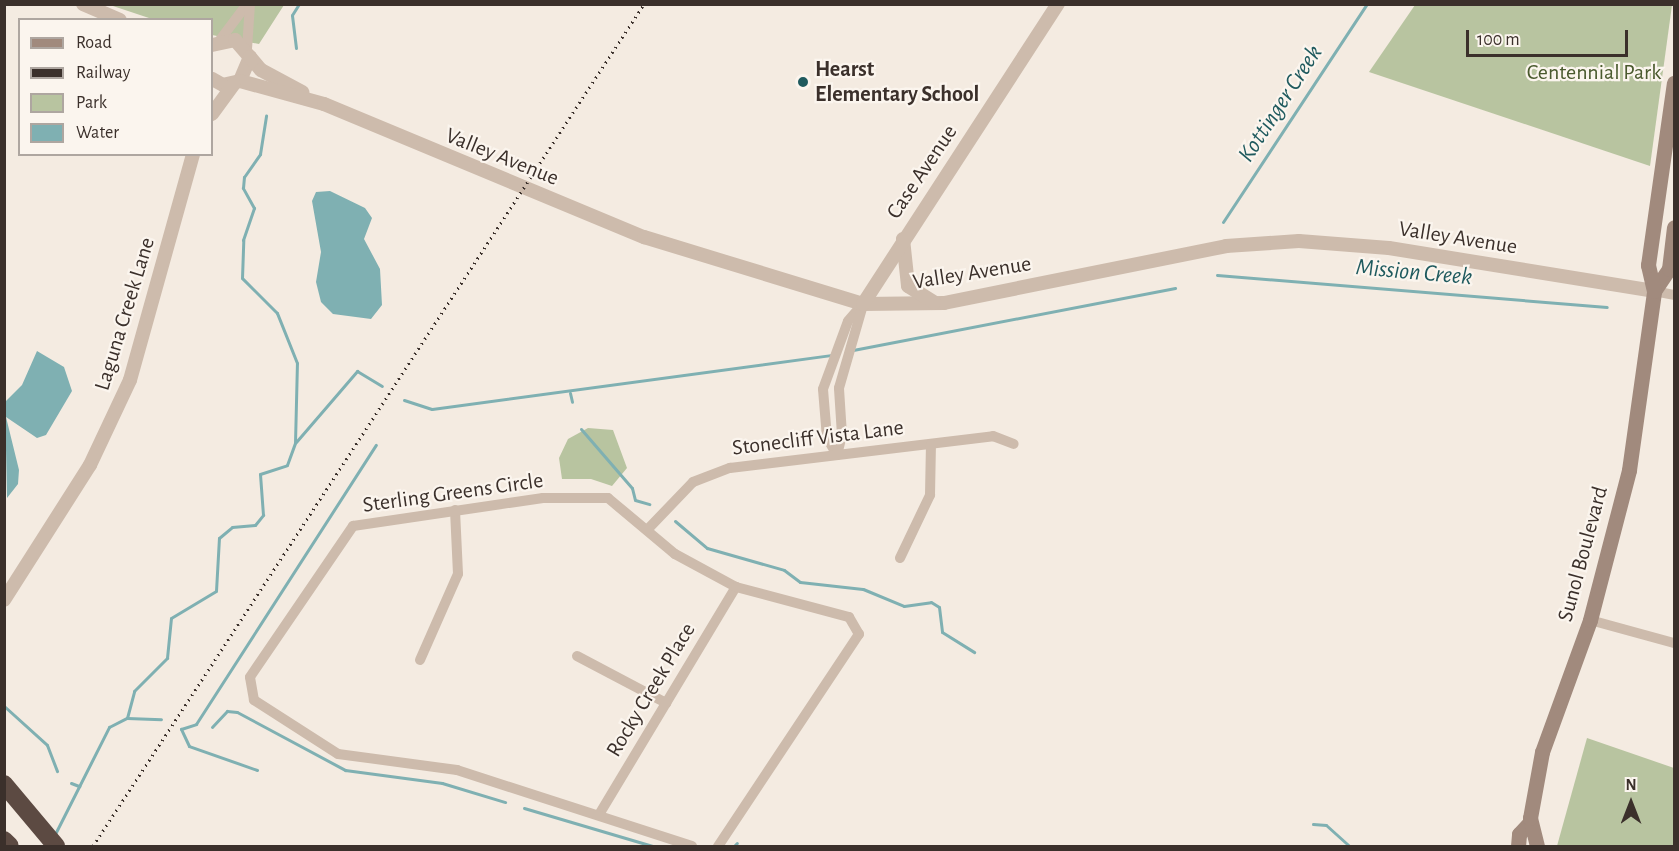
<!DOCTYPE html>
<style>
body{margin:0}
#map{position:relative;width:1679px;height:851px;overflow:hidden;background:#f4ebe1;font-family:"Alegreya Sans",sans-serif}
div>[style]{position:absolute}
.green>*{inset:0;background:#b8c4a0}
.water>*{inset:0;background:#7fb0b2}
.stream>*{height:3px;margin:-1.5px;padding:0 1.5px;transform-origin:1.5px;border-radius:1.5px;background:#7fb0b2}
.minor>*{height:10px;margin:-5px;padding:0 5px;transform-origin:5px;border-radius:5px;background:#cdbbac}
.tertiary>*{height:14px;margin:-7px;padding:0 7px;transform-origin:7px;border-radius:7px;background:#cdbbac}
.secondary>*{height:15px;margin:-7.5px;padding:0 7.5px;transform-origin:7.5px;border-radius:7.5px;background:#a18a7d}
.motorway>*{height:18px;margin:-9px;padding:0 9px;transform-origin:9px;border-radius:9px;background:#5c4a42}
.rail>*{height:3px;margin-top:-1.5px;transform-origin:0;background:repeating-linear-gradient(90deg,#3b302b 0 1.5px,transparent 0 6px)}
.dots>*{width:16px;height:16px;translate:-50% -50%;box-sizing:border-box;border:3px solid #fbf5ee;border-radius:50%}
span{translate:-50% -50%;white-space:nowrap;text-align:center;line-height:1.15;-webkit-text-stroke:4.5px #fbf5ee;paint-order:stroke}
.poi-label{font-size:22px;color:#3b302b;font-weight:700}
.left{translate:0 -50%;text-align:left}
.park-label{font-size:22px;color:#4a5a2e}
.street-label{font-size:22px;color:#3b302b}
.water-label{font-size:24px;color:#1f5a5e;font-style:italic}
.frame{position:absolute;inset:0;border:6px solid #3b302b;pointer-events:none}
.legend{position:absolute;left:18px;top:18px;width:195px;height:138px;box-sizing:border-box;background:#fbf5ee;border:2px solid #aea6a0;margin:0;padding:8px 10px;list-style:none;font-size:18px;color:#3b302b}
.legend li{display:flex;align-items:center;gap:12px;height:30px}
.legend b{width:30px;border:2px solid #aea6a0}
.north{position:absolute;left:1601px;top:773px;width:60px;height:60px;-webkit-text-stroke:4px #fbf5ee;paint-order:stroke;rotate:0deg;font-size:16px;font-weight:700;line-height:24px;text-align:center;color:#3b302b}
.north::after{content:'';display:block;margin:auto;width:21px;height:27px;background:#3b302b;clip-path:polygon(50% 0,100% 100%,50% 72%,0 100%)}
.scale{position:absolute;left:1466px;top:30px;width:162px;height:27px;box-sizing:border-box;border:3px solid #3b302b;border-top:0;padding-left:8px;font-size:18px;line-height:21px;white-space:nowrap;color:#3b302b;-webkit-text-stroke:4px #fbf5ee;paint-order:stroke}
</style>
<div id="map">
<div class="green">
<div style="clip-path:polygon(110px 5px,284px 5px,259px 44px,212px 35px,212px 20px,152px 19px)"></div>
<div style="clip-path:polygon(1415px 5px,1672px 5px,1650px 166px,1369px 72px)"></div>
<div style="clip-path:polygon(588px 428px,613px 430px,627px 468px,612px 486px,591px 479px,562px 479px,559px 458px,568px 439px)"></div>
<div style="clip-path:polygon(1587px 738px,1674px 768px,1674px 846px,1557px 846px)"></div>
</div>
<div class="water">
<div style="clip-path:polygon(330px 191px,365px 208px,372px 218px,364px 239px,380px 269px,382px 305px,371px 319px,333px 314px,321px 302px,316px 282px,321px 252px,312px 201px,316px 192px)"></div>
<div style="clip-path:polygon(37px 351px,64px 367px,72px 391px,46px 435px,37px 438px,6px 417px,19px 470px,18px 484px,7px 498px,5px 402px,22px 385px)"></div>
</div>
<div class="stream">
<div style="left:296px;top:48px;width:33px;rotate:-97deg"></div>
<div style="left:292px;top:15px;width:13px;rotate:-58deg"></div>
<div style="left:1223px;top:222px;width:261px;rotate:-56.6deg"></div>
<div style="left:1217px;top:275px;width:391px;rotate:4.7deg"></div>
<div style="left:853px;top:350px;width:328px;rotate:-10.9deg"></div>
<div style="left:570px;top:393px;width:9px;rotate:77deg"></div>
<div style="left:404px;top:400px;width:29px;rotate:18deg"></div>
<div style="left:432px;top:409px;width:404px;rotate:-7.7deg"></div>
<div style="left:581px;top:429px;width:78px;rotate:49.2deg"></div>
<div style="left:632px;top:488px;width:12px;rotate:76deg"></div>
<div style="left:635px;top:500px;width:15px;rotate:16deg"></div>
<div style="left:296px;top:442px;width:94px;rotate:-49.3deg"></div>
<div style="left:357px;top:371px;width:29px;rotate:31deg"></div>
<div style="left:675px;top:521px;width:42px;rotate:40.2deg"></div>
<div style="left:707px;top:548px;width:80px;rotate:15.9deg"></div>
<div style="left:784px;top:570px;width:20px;rotate:37deg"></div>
<div style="left:800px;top:582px;width:63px;rotate:6.3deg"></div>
<div style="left:863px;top:589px;width:44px;rotate:22.5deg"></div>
<div style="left:904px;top:606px;width:27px;rotate:-8deg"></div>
<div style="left:931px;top:602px;width:9px;rotate:32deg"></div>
<div style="left:939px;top:607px;width:25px;rotate:83deg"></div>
<div style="left:942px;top:632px;width:38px;rotate:32deg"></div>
<div style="left:4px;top:706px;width:58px;rotate:42.2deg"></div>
<div style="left:47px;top:745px;width:28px;rotate:69deg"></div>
<div style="left:127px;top:718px;width:34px;rotate:2deg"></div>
<div style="left:212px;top:727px;width:22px;rotate:-47deg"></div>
<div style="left:227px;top:711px;width:10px;rotate:6deg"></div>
<div style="left:237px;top:712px;width:123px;rotate:28.2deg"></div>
<div style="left:345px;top:770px;width:98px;rotate:7.6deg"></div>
<div style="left:442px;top:783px;width:66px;rotate:16.8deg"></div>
<div style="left:257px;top:770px;width:72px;rotate:-160.6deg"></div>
<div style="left:189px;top:746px;width:19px;rotate:-115deg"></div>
<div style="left:181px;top:729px;width:16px;rotate:-18deg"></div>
<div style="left:196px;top:724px;width:332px;rotate:-57.2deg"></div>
<div style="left:71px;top:783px;width:9px;rotate:21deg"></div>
<div style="left:524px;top:808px;width:134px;rotate:16.5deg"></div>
<div style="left:1313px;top:824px;width:13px;rotate:4deg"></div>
<div style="left:1326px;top:825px;width:31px;rotate:42deg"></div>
<div style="left:55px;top:834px;width:120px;rotate:-63.2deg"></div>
<div style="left:109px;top:727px;width:20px;rotate:-27deg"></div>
<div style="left:127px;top:718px;width:28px;rotate:-75deg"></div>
<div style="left:134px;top:691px;width:47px;rotate:-45deg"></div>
<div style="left:167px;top:658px;width:40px;rotate:-84.3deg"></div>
<div style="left:171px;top:618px;width:52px;rotate:-31deg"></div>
<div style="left:216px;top:591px;width:53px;rotate:-86.8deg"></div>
<div style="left:219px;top:538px;width:17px;rotate:-40deg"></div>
<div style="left:232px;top:527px;width:23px;rotate:-5deg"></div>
<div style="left:255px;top:525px;width:13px;rotate:-51deg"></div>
<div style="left:263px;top:515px;width:41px;rotate:-94.2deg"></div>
<div style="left:260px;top:474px;width:28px;rotate:-18deg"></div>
<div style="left:287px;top:465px;width:23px;rotate:-70deg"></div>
<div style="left:295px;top:443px;width:80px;rotate:-88.6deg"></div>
<div style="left:297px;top:363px;width:54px;rotate:-111.8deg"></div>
<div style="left:277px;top:313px;width:49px;rotate:-135deg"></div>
<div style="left:242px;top:278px;width:38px;rotate:-88deg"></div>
<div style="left:243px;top:240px;width:34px;rotate:-71deg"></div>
<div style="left:254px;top:208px;width:23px;rotate:-119deg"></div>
<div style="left:243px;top:188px;width:11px;rotate:-85deg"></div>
<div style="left:244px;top:177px;width:28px;rotate:-55deg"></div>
<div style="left:260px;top:154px;width:39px;rotate:-81deg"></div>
<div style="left:734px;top:846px;width:4px;rotate:-45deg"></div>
</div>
<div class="minor">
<div style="left:220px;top:40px;width:45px;rotate:-53.1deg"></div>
<div style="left:247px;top:49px;width:45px;rotate:-86.2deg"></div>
<div style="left:1654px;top:291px;width:20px;rotate:11deg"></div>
<div style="left:837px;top:455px;width:20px;rotate:-120deg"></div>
<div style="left:827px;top:438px;width:49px;rotate:-94.7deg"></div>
<div style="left:823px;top:389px;width:72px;rotate:-69.8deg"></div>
<div style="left:848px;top:321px;width:23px;rotate:-49deg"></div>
<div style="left:837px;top:455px;width:21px;rotate:-76deg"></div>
<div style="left:842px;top:435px;width:47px;rotate:-93.7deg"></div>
<div style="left:839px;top:388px;width:86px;rotate:-73.9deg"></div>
<div style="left:647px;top:530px;width:66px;rotate:-46.2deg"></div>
<div style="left:693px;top:482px;width:40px;rotate:-21deg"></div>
<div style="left:730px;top:468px;width:265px;rotate:-6.9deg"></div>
<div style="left:993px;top:436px;width:22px;rotate:21deg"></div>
<div style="left:900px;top:558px;width:70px;rotate:-64.5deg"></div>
<div style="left:930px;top:495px;width:51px;rotate:-88.9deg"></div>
<div style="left:1590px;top:620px;width:87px;rotate:15.3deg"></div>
<div style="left:577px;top:656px;width:101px;rotate:27.8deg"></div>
<div style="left:420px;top:660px;width:94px;rotate:-66.2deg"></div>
<div style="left:458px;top:574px;width:64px;rotate:-92.7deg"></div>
<div style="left:600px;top:813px;width:264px;rotate:-59deg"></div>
<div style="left:692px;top:846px;width:247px;rotate:-162.1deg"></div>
<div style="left:457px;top:770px;width:120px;rotate:-172.3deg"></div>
<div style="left:338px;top:754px;width:100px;rotate:-147.3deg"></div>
<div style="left:254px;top:700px;width:23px;rotate:-100deg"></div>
<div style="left:250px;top:677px;width:183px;rotate:-55.7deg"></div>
<div style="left:353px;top:526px;width:192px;rotate:-8.4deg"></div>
<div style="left:543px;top:498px;width:65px"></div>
<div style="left:608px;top:498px;width:87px;rotate:39.9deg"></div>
<div style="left:675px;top:554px;width:69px;rotate:28.4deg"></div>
<div style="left:736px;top:587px;width:117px;rotate:14.9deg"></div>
<div style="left:849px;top:617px;width:20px;rotate:60deg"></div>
<div style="left:859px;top:634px;width:255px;rotate:123.6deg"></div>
</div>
<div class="tertiary">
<div style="left:83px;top:4px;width:40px;rotate:23.4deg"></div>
<div style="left:212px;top:45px;width:24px;rotate:-12deg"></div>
<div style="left:235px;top:40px;width:23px;rotate:49deg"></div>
<div style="left:250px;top:57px;width:26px;rotate:113deg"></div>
<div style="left:240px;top:81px;width:17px;rotate:167deg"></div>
<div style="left:223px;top:85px;width:13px;rotate:-151deg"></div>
<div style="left:250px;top:57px;width:17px;rotate:50deg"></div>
<div style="left:261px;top:70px;width:47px;rotate:28.2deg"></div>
<div style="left:240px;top:81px;width:87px;rotate:15.3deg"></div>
<div style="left:324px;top:104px;width:347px;rotate:22.6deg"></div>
<div style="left:644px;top:237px;width:229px;rotate:17deg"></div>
<div style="left:863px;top:304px;width:81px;rotate:-0.7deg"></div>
<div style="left:944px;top:303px;width:288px;rotate:-11.4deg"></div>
<div style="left:1226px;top:246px;width:73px;rotate:-3.9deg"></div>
<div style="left:1299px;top:241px;width:90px;rotate:4.4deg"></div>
<div style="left:1389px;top:248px;width:268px;rotate:9.2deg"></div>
<div style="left:212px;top:114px;width:37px;rotate:-54deg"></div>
<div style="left:903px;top:239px;width:47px;rotate:83.9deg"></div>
<div style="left:908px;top:286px;width:31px;rotate:32deg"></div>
<div style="left:863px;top:304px;width:358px;rotate:-57deg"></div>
<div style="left:4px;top:600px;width:160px;rotate:-57.5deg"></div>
<div style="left:90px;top:465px;width:94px;rotate:-64.8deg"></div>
<div style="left:130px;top:380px;width:235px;rotate:-74.4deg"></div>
</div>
<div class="secondary">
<div style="left:1654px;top:291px;width:27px;rotate:-56deg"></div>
<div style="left:1669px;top:269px;width:42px;rotate:-83.2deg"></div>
<div style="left:1518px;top:846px;width:12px;rotate:-85deg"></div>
<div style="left:1519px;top:834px;width:16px;rotate:-47deg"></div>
<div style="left:1537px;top:846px;width:29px;rotate:-104deg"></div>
<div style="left:1530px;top:818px;width:67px;rotate:-79.7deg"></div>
<div style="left:1542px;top:752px;width:140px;rotate:-70deg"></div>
<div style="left:1590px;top:620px;width:155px;rotate:-75.4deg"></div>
<div style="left:1629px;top:470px;width:181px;rotate:-82deg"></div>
<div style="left:1654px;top:291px;width:27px;rotate:-103deg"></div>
<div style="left:1648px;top:265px;width:184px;rotate:-81.9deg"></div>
</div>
<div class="motorway">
<div style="left:4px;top:784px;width:81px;rotate:50deg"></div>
<div style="left:4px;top:840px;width:8px;rotate:45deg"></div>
</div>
<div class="rail">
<div style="left:93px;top:846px;width:1006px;rotate:-56.8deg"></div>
</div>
<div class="dots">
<div style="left:803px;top:82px;background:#1f5a5e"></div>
</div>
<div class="poi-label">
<span class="left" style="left:815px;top:82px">Hearst<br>Elementary School</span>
</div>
<div class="park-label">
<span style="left:1594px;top:73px">Centennial Park</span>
</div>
<div class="street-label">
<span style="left:502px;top:157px;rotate:22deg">Valley Avenue</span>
<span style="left:922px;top:172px;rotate:-56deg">Case Avenue</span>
<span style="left:1458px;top:238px;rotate:9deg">Valley Avenue</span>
<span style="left:972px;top:273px;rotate:-9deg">Valley Avenue</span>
<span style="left:125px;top:314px;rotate:-73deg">Laguna Creek Lane</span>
<span style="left:818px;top:438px;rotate:-7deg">Stonecliff Vista Lane</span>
<span style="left:453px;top:493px;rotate:-8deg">Sterling Greens Circle</span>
<span style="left:1583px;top:554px;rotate:-75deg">Sunol Boulevard</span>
<span style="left:651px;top:690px;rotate:-59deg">Rocky Creek Place</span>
</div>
<div class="water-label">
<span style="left:1281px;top:104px;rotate:-57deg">Kottinger Creek</span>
<span style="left:1414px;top:273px;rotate:5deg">Mission Creek</span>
</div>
<div class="frame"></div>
<ul class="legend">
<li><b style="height:8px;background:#a18a7d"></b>Road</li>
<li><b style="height:8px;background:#3b302b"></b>Railway</li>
<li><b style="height:16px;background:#b8c4a0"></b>Park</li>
<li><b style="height:16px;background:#7fb0b2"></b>Water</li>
</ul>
<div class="north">N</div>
<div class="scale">100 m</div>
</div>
